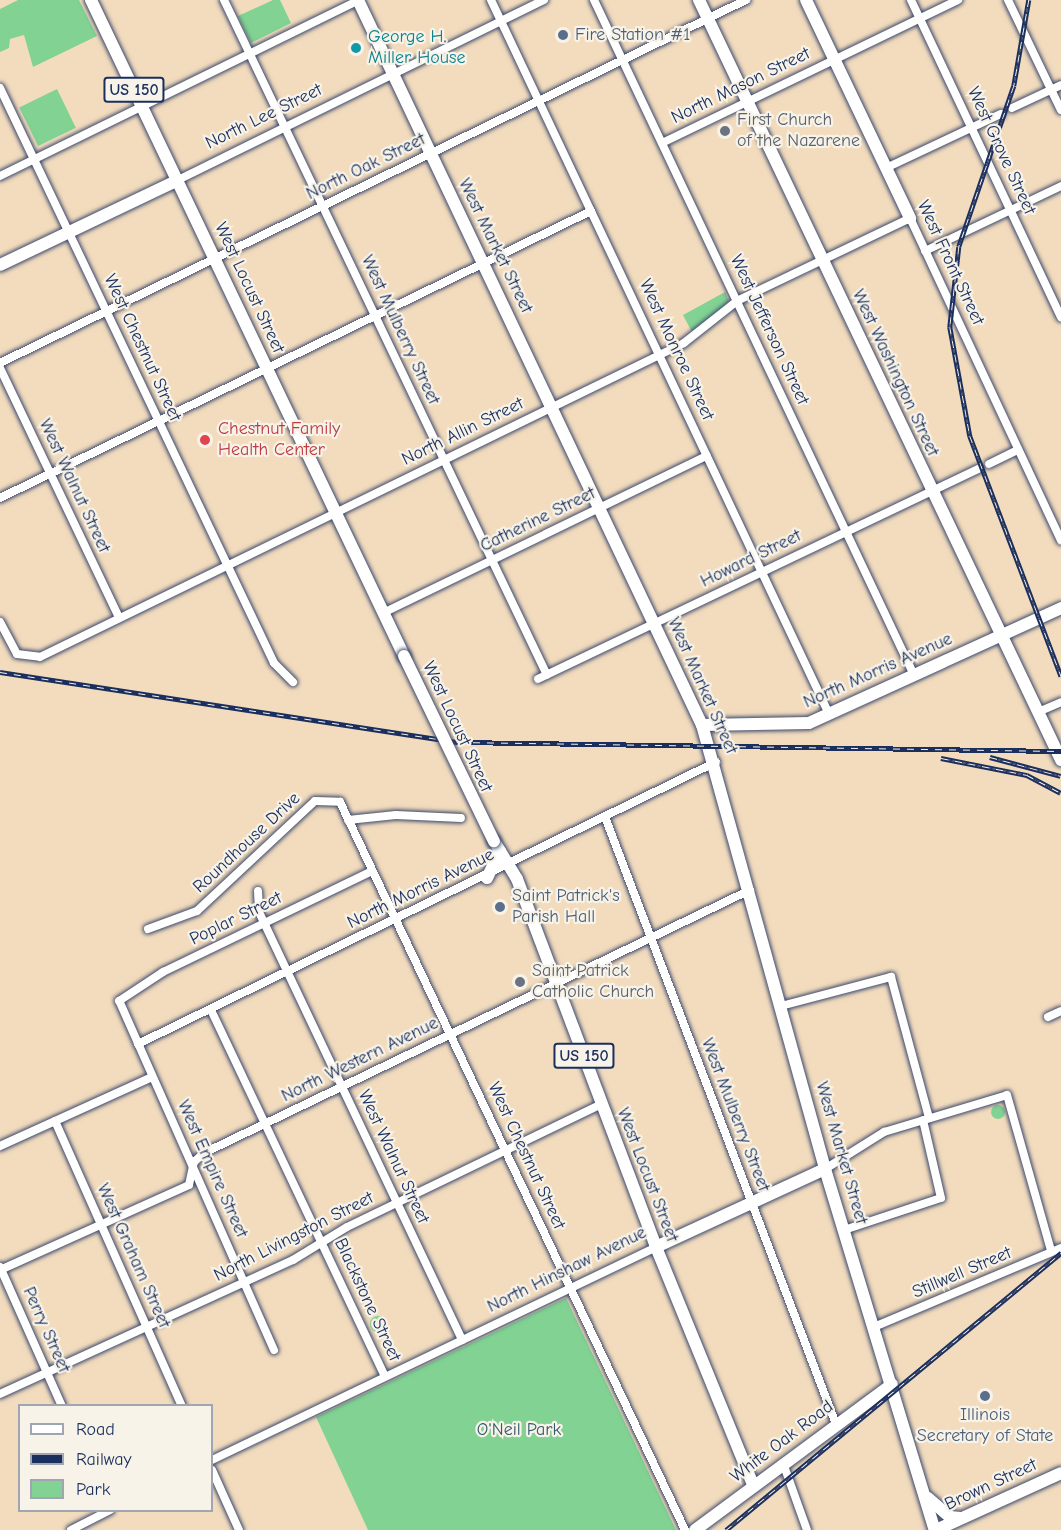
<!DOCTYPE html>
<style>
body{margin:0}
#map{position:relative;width:1061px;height:1530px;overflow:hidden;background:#f3dcbe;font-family:"Comic Neue",sans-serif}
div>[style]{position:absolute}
.green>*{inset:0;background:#82d393;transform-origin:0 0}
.round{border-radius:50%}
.roads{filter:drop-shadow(0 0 2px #3b496c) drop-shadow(0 0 2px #3b496c)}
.street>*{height:8px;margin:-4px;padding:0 4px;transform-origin:4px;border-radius:4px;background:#fff}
.secondary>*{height:12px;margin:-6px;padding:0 6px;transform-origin:6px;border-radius:6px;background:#fff}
.primary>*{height:12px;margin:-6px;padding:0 6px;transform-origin:6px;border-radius:6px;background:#fff}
.rail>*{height:4.5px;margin-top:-2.25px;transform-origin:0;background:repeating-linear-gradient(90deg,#f7f3e8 0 7px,#1b2f5e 0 14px);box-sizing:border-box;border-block:2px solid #1b2f5e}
.bridges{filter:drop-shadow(0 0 2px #3b496c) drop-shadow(0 0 2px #3b496c)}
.primary-bridge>*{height:12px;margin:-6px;padding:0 6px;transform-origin:6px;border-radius:6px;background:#fff}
.dots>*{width:16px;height:16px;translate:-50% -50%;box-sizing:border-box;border:3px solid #f7f3e8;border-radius:50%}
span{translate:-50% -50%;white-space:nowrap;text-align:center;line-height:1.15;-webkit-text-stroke:4.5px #f7f3e8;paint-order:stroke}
.shield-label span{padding:2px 4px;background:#f7f3e8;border:2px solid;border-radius:4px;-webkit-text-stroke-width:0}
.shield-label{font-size:16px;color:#1b2f5e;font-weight:700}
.service-label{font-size:18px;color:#4e5e75}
.left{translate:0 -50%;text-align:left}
.culture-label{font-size:18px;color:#0d838f}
.street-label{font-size:18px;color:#1b2f5e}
.worship-label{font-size:18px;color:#5b616d}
.health-label{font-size:18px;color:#be3a42}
.park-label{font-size:18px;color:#35586b}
.legend{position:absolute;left:18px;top:1404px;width:195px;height:108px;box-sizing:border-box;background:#f7f3e8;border:2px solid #9fa5b1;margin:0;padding:8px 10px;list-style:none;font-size:18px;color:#1b2f5e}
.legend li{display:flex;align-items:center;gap:12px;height:30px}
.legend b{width:30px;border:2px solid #9fa5b1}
</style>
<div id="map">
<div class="green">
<div style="clip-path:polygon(18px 0,79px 0,97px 36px,33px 67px,24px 35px,10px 39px,9px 48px,0 52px,0 9px)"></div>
<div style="clip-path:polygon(273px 0,280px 0,291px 23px,251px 43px,238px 16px)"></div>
<div style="left:57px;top:89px;width:43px;height:42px;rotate:64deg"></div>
<div style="clip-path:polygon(725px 292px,729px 302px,693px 334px,683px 315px)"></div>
<div class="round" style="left:991px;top:1105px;width:14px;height:14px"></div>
<div style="clip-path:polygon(566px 1298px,676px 1530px,368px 1530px,316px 1417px)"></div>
<div class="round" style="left:370px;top:1316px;width:16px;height:16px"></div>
</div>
<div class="roads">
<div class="street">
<div style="left:224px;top:0;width:748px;rotate:64.43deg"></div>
<div style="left:491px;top:0;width:790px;rotate:64.67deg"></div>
<div style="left:594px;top:0;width:747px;rotate:64.64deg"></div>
<div style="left:911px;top:0;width:351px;rotate:64.7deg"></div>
<div style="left:1008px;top:0;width:122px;rotate:64.3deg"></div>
<div style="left:0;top:88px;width:637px;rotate:64.52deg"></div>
<div style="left:274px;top:663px;width:27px;rotate:45deg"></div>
<div style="left:1012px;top:108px;width:54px;rotate:-25.1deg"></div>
<div style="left:662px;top:143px;width:329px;rotate:-25.8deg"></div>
<div style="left:886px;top:168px;width:127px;rotate:-25.2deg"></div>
<div style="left:0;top:176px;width:400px;rotate:-26.1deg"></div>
<div style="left:178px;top:180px;width:408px;rotate:-26.2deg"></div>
<div style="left:925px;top:251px;width:151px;rotate:-25.5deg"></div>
<div style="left:0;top:363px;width:830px;rotate:-25.95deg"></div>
<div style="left:0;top:368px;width:277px;rotate:64.5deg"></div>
<div style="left:989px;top:464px;width:32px;rotate:-26deg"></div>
<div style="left:0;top:498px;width:657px;rotate:-25.9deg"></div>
<div style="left:383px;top:613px;width:360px;rotate:-25.9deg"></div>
<div style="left:0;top:622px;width:36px;rotate:62deg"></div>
<div style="left:17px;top:654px;width:23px;rotate:7deg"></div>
<div style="left:40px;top:657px;width:716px;rotate:-25.99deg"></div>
<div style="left:684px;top:343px;width:68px;rotate:-38.4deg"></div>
<div style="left:737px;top:301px;width:192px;rotate:-25.6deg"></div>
<div style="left:910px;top:218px;width:356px;rotate:64.9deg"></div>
<div style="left:538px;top:679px;width:488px;rotate:-25.5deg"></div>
<div style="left:1038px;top:712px;width:25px;rotate:-23deg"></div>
<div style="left:605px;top:817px;width:649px;rotate:69.17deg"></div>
<div style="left:348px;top:820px;width:48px;rotate:-5.9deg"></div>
<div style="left:396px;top:815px;width:65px;rotate:2.6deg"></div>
<div style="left:258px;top:891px;width:21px;rotate:87deg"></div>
<div style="left:259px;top:912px;width:474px;rotate:64.6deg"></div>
<div style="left:148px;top:929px;width:52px;rotate:-20.2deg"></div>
<div style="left:197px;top:911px;width:161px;rotate:-43deg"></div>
<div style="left:315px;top:801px;width:25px;rotate:2deg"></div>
<div style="left:340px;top:802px;width:806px;rotate:64.64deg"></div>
<div style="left:781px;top:1006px;width:114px;rotate:-14.8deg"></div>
<div style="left:891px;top:977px;width:146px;rotate:74.9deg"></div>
<div style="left:211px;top:1010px;width:405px;rotate:64.6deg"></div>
<div style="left:1048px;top:1017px;width:14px;rotate:-25deg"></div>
<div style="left:138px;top:1044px;width:643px;rotate:-26.01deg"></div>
<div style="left:55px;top:1121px;width:312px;rotate:66deg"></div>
<div style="left:0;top:1146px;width:167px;rotate:-24.4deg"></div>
<div style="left:825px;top:1169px;width:70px;rotate:-32.1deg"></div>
<div style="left:884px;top:1132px;width:128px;rotate:-16.7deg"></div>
<div style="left:1007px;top:1095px;width:161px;rotate:74.2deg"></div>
<div style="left:844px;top:1230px;width:102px;rotate:-18.3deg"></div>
<div style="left:941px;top:1198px;width:80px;rotate:-103deg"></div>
<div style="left:0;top:1267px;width:152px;rotate:66deg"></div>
<div style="left:0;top:1270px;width:207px;rotate:-24.2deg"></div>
<div style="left:189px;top:1185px;width:24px;rotate:-78deg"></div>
<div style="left:194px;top:1162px;width:13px;rotate:-42deg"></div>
<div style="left:204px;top:1153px;width:606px;rotate:-25.72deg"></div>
<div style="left:874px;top:1327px;width:203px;rotate:-22.9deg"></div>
<div style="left:274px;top:1350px;width:382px;rotate:-113.9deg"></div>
<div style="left:119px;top:1001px;width:53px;rotate:-33.4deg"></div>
<div style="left:163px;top:972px;width:232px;rotate:-25.8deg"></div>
<div style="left:0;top:1394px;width:322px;rotate:-24.6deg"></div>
<div style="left:293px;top:1260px;width:63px;rotate:-31.4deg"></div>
<div style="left:347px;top:1227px;width:282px;rotate:-25.8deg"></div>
<div style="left:212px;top:1460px;width:492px;rotate:-25.6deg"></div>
<div style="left:783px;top:1463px;width:71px;rotate:70.3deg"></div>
<div style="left:212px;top:1470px;width:66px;rotate:65.8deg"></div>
<div style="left:71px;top:1530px;width:44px;rotate:-27.1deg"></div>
</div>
<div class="secondary">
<div style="left:358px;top:0;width:802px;rotate:64.62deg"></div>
<div style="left:702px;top:725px;width:461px;rotate:74.5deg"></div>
<div style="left:699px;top:0;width:842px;rotate:64.53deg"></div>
<div style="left:806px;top:0;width:242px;rotate:64.5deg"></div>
<div style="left:702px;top:725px;width:107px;rotate:-1.1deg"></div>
<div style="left:809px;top:723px;width:277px;rotate:-24.5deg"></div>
<div style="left:656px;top:1247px;width:257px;rotate:67.8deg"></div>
<div style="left:695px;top:1530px;width:245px;rotate:-36.5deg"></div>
<div style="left:936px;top:1530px;width:137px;rotate:-24.5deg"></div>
</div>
<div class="primary">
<div style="left:91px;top:0;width:727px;rotate:64.49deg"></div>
<div style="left:0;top:265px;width:197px;rotate:-25.5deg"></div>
<div style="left:494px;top:841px;width:44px;rotate:58.8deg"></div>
<div style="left:517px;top:879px;width:393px;rotate:69.3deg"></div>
<div style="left:656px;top:1247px;width:186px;rotate:-24.8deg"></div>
<div style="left:825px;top:1169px;width:377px;rotate:73.1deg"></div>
<div style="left:487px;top:878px;width:30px;rotate:-64deg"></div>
<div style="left:928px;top:1498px;width:29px;rotate:41deg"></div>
<div style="left:950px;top:1517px;width:11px;rotate:5deg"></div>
</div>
</div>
<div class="rail">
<div style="left:1029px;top:0;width:87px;rotate:99.9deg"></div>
<div style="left:1014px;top:86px;width:170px;rotate:108.9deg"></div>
<div style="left:959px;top:247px;width:81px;rotate:96.4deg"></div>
<div style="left:950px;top:327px;width:111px;rotate:79.6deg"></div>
<div style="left:970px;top:436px;width:257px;rotate:69.2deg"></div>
<div style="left:0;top:672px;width:464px;rotate:8.7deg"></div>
<div style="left:459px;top:742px;width:602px;rotate:0.86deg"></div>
<div style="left:990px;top:757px;width:73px;rotate:15deg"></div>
<div style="left:941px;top:758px;width:88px;rotate:11.2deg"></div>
<div style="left:1027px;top:775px;width:38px;rotate:28deg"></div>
<div style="left:726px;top:1530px;width:435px;rotate:-39.6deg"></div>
</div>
<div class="bridges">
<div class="primary-bridge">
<div style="left:404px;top:656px;width:206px;rotate:64.1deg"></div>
</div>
</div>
<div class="dots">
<div style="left:563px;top:35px;background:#5c6f8a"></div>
<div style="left:356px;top:48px;background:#0f9aa8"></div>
<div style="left:725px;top:131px;background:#6b7280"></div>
<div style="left:205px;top:440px;background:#e0444e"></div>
<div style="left:500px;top:907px;background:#5c6f8a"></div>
<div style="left:520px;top:982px;background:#6b7280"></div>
<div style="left:985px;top:1396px;background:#5c6f8a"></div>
</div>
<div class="shield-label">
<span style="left:134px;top:90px">US 150</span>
<span style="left:584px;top:1056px">US 150</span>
</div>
<div class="service-label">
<span class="left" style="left:575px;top:35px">Fire Station #1</span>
<span class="left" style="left:512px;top:907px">Saint Patrick's<br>Parish Hall</span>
<span style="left:985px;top:1426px">Illinois<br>Secretary of State</span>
</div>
<div class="culture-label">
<span class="left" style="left:368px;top:48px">George H.<br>Miller House</span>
</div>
<div class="street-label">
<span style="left:741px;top:86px;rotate:-26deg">North Mason Street</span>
<span style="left:264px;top:117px;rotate:-26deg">North Lee Street</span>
<span style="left:1001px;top:151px;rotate:65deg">West Grove Street</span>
<span style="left:366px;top:167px;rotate:-26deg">North Oak Street</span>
<span style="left:495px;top:246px;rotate:64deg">West Market Street</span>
<span style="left:950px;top:263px;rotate:65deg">West Front Street</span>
<span style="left:249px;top:288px;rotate:65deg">West Locust Street</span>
<span style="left:400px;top:330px;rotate:65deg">West Mulberry Street</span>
<span style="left:769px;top:330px;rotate:65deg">West Jefferson Street</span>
<span style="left:142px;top:348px;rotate:65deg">West Chestnut Street</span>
<span style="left:676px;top:350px;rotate:65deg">West Monroe Street</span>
<span style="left:895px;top:373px;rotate:65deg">West Washington Street</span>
<span style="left:463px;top:432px;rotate:-26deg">North Allin Street</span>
<span style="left:74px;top:486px;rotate:65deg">West Walnut Street</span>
<span style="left:538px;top:520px;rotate:-26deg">Catherine Street</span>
<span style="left:751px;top:559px;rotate:-26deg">Howard Street</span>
<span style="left:878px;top:671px;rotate:-24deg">North Morris Avenue</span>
<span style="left:702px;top:686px;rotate:66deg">West Market Street</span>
<span style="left:457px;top:727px;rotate:65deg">West Locust Street</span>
<span style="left:247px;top:843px;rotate:-43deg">Roundhouse Drive</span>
<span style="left:421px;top:889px;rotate:-26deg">North Morris Avenue</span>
<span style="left:236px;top:919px;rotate:-26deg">Poplar Street</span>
<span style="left:360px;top:1060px;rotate:-26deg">North Western Avenue</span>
<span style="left:735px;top:1115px;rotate:69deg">West Mulberry Street</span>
<span style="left:841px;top:1153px;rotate:74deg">West Market Street</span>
<span style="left:526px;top:1156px;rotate:65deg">West Chestnut Street</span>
<span style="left:393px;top:1157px;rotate:65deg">West Walnut Street</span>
<span style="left:212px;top:1169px;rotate:66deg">West Empire Street</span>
<span style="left:647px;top:1175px;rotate:69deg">West Locust Street</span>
<span style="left:294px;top:1237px;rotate:-27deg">North Livingston Street</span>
<span style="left:133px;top:1256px;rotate:66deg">West Graham Street</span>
<span style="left:567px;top:1270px;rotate:-26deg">North Hinshaw Avenue</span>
<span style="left:962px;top:1273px;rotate:-23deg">Stillwell Street</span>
<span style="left:367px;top:1300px;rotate:65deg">Blackstone Street</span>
<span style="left:46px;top:1330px;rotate:66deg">Perry Street</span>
<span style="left:782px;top:1442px;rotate:-37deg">White Oak Road</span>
<span style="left:991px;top:1485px;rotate:-25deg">Brown Street</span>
</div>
<div class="worship-label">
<span class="left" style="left:737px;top:131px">First Church<br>of the Nazarene</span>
<span class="left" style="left:532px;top:982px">Saint Patrick<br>Catholic Church</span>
</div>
<div class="health-label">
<span class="left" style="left:218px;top:440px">Chestnut Family<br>Health Center</span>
</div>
<div class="park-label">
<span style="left:519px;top:1430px">O'Neil Park</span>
</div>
<ul class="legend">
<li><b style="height:8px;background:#fff"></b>Road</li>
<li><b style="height:8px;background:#1b2f5e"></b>Railway</li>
<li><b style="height:16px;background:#82d393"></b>Park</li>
</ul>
</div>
